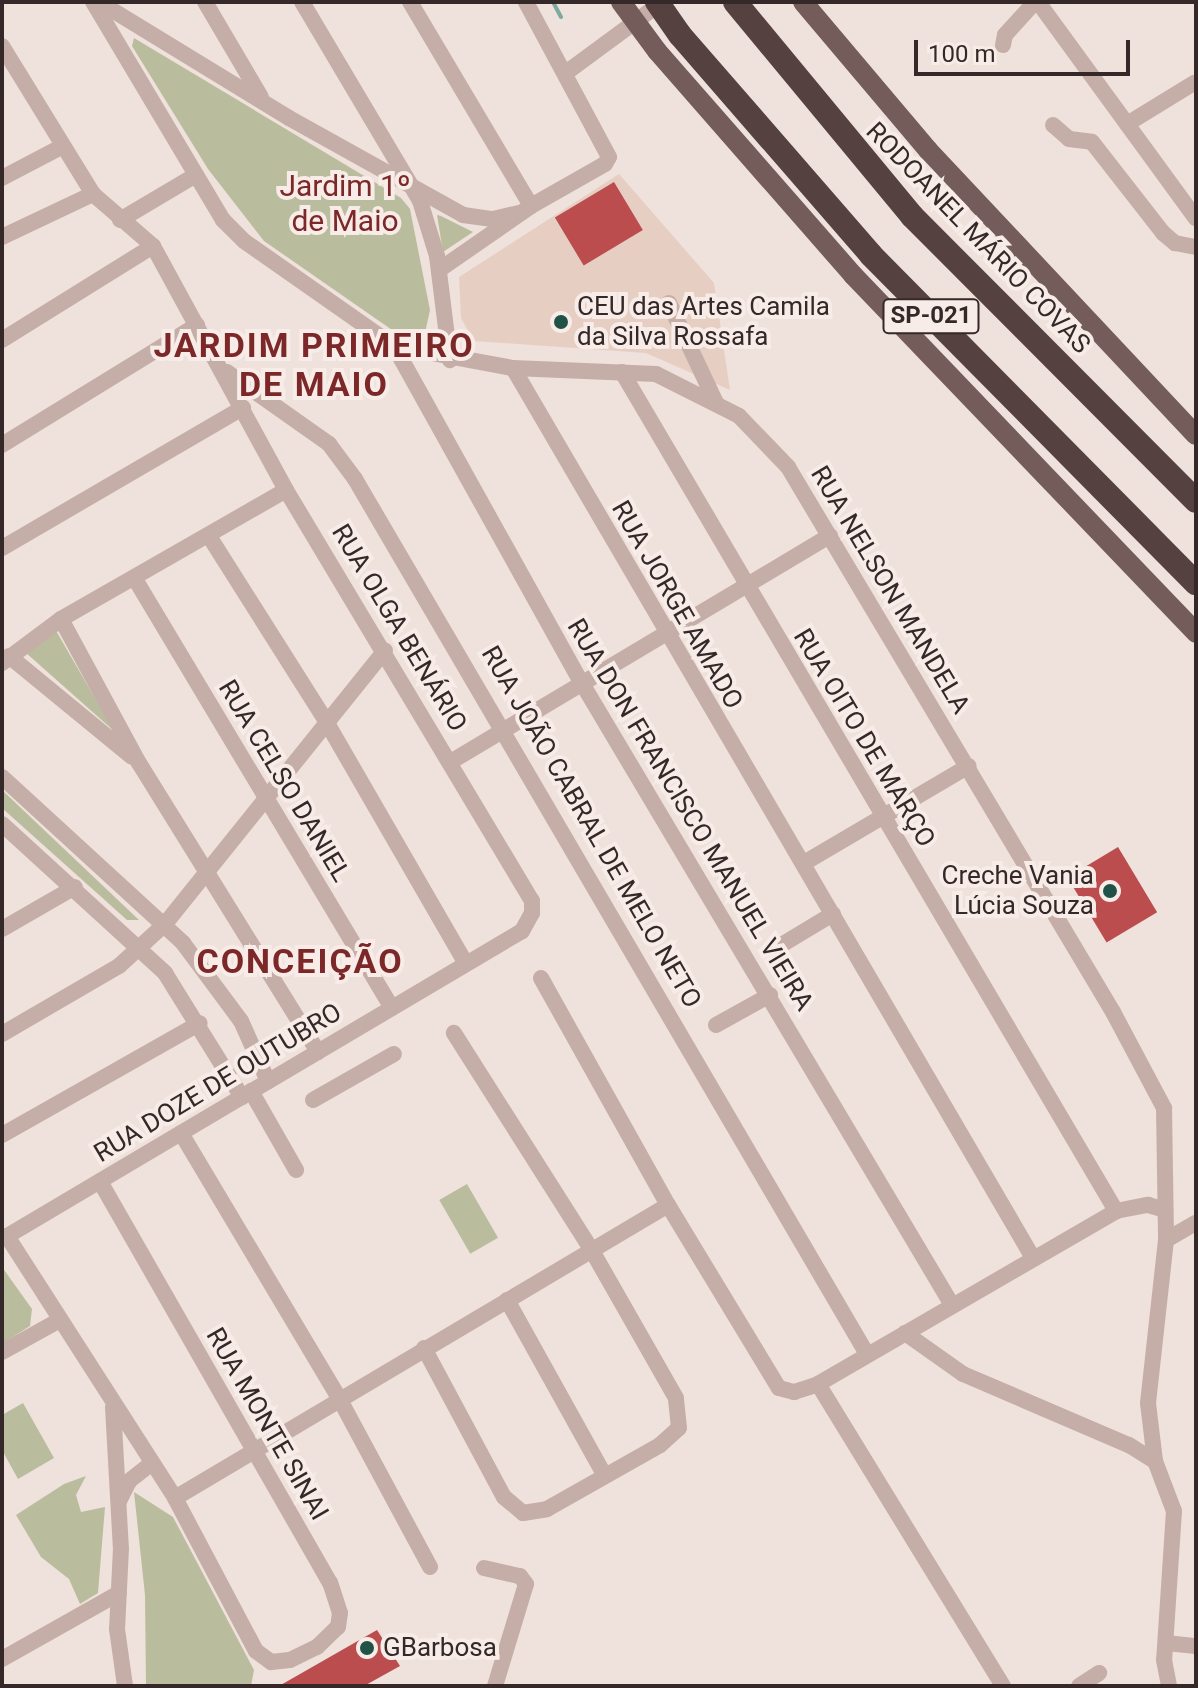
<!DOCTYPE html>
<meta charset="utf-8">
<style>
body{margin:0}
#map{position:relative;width:1198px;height:1688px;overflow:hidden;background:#efe1db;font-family:Roboto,sans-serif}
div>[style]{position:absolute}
.green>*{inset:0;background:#babd9d;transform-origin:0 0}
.plaza>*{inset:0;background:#e6cec3}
.stream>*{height:4px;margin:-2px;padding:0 2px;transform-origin:2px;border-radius:2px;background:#7daaa0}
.building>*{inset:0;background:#bb4d4e;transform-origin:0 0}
.minor>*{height:16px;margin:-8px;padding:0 8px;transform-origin:8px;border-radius:8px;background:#c6aea8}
.major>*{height:20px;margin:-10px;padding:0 10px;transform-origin:10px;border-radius:10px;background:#745c5a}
.highway>*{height:24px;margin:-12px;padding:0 12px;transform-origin:12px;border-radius:12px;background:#544140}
.major-bridge>*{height:20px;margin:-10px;padding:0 10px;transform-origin:10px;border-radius:10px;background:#745c5a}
.highway-bridge>*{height:24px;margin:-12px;padding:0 12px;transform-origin:12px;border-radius:12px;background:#544140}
.dots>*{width:22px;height:22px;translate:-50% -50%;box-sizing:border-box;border:4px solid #f7ece7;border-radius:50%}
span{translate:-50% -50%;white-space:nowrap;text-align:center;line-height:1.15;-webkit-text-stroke:8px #f7ece7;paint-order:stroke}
.shield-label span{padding:2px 6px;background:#f7ece7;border:2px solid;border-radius:6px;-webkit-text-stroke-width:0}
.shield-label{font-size:24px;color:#342828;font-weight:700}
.street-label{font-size:26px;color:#342828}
.poi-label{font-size:26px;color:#342828}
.left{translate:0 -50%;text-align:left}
.right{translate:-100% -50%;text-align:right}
.quarter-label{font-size:30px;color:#7c2829}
.district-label{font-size:34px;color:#7c2829;font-weight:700;letter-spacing:2px}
.frame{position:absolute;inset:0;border:4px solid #342828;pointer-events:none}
.scale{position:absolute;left:914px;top:40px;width:216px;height:36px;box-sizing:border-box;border:4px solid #342828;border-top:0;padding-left:10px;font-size:24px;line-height:28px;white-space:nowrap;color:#342828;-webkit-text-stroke:6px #f7ece7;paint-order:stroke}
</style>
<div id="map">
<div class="green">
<div style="clip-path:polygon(134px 38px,401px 198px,410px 209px,430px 310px,423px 342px,395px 332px,264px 241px,208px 169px,132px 46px)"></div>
<div style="clip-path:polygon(437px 215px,441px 216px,473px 232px,443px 252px)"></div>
<div style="clip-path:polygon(55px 629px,114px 731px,25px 652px)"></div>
<div style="clip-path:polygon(2px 790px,139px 920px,127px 920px,2px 808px)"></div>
<div style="left:467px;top:1184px;width:62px;height:32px;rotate:60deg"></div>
<div style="clip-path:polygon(2px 1267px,32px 1309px,30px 1326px,2px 1344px)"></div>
<div style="clip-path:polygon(23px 1403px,54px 1458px,18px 1479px,2px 1450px,2px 1415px)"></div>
<div style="clip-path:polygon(86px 1476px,76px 1495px,81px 1512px,105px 1507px,98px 1593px,80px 1604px,69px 1579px,41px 1557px,16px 1515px,64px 1484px)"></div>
<div style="clip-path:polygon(134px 1492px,173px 1517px,254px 1670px,251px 1686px,146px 1686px,145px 1595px)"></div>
</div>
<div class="plaza">
<div style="clip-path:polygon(619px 174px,714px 283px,730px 390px,646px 353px,474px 341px,461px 318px,459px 277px)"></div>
</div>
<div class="stream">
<div style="left:553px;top:2px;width:17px;rotate:62deg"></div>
</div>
<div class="building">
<div style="left:614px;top:182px;width:56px;height:69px;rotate:59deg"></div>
<div style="left:1118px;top:847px;width:76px;height:59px;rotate:59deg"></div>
<div style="clip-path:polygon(377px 1630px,400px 1666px,364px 1686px,279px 1686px)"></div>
</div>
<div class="minor">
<div style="left:93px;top:2px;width:254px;rotate:59.2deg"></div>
<div style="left:223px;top:220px;width:30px;rotate:45deg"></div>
<div style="left:244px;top:241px;width:183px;rotate:35deg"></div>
<div style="left:394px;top:346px;width:121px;rotate:10.5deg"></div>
<div style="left:513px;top:368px;width:143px;rotate:2.4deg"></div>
<div style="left:656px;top:374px;width:93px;rotate:26.8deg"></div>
<div style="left:739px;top:416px;width:71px;rotate:46.1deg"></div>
<div style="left:788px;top:467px;width:635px;rotate:59.19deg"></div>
<div style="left:1113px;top:1012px;width:109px;rotate:62deg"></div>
<div style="left:1164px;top:1108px;width:132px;rotate:89.1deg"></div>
<div style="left:99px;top:2px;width:223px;rotate:31.4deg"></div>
<div style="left:289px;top:118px;width:199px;rotate:29.1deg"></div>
<div style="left:463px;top:215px;width:30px;rotate:8deg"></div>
<div style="left:493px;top:219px;width:28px;rotate:-13deg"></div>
<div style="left:205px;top:2px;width:110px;rotate:59.5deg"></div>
<div style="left:302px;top:2px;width:231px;rotate:59.3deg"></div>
<div style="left:420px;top:201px;width:58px;rotate:72.8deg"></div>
<div style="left:437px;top:256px;width:105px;rotate:82.9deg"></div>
<div style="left:410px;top:2px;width:237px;rotate:59.3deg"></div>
<div style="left:1038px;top:2px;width:268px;rotate:53.9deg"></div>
<div style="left:1003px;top:45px;width:10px;rotate:-79deg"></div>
<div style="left:1005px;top:35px;width:45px;rotate:-47.7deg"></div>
<div style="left:2px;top:46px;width:174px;rotate:58.4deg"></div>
<div style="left:93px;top:194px;width:79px;rotate:40.9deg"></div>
<div style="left:153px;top:246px;width:278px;rotate:61.4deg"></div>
<div style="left:286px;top:490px;width:479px;rotate:59.1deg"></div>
<div style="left:532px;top:901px;width:12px;rotate:90deg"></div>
<div style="left:532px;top:913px;width:21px;rotate:119deg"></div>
<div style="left:522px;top:931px;width:604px;rotate:149.36deg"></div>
<div style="left:567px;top:72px;width:118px;rotate:-36.4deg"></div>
<div style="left:1127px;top:124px;width:79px;rotate:-31.5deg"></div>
<div style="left:1053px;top:125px;width:21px;rotate:41deg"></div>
<div style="left:1069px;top:139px;width:23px;rotate:7deg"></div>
<div style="left:1092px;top:142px;width:115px;rotate:52deg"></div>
<div style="left:1163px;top:233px;width:16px;rotate:40deg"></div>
<div style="left:1175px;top:243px;width:21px;rotate:11deg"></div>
<div style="left:2px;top:178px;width:67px;rotate:-27.7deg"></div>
<div style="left:120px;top:220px;width:86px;rotate:-30.7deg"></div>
<div style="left:2px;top:237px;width:101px;rotate:-25.3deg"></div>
<div style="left:439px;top:270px;width:112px;rotate:-34.8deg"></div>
<div style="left:531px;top:206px;width:85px;rotate:-29.6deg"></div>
<div style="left:605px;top:164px;width:8px;rotate:-60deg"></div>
<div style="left:609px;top:157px;width:176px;rotate:-118.2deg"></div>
<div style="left:669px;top:303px;width:110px;rotate:64.8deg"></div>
<div style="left:2px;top:340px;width:178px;rotate:-31.9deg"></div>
<div style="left:394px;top:346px;width:388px;rotate:60.9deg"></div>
<div style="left:583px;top:685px;width:721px;rotate:59.24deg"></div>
<div style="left:513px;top:368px;width:1029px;rotate:59.7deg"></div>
<div style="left:227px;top:372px;width:125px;rotate:35.2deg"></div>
<div style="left:329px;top:444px;width:44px;rotate:53.4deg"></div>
<div style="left:355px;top:479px;width:1014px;rotate:59.67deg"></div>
<div style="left:622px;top:372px;width:974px;rotate:59.51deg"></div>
<div style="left:2px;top:445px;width:229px;rotate:-31.6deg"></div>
<div style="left:209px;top:536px;width:221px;rotate:57.7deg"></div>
<div style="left:327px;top:723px;width:278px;rotate:60deg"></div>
<div style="left:2px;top:548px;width:279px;rotate:-30.2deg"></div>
<div style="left:135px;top:579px;width:500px;rotate:59.08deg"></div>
<div style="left:61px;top:619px;width:164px;rotate:61.6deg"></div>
<div style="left:139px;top:763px;width:340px;rotate:58.2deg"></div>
<div style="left:9px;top:656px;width:159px;rotate:39.4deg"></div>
<div style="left:2px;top:663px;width:74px;rotate:-36.7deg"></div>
<div style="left:61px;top:619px;width:259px;rotate:-29.8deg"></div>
<div style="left:452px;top:761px;width:440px;rotate:-30.8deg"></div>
<div style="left:2px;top:777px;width:246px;rotate:42.5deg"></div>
<div style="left:183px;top:943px;width:97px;rotate:53.4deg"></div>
<div style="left:241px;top:1021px;width:66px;rotate:65.8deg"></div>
<div style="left:2px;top:824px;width:221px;rotate:42.4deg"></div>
<div style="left:165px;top:973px;width:146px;rotate:58.2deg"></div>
<div style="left:804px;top:863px;width:191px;rotate:-30.5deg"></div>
<div style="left:2px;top:929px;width:84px;rotate:-29.9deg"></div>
<div style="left:773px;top:950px;width:70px;rotate:-31deg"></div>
<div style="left:541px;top:978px;width:260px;rotate:60.8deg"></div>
<div style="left:668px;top:1205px;width:214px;rotate:58.8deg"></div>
<div style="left:779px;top:1388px;width:16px;rotate:15deg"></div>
<div style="left:794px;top:1392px;width:25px;rotate:-18deg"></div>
<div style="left:818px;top:1384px;width:345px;rotate:-30.1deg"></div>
<div style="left:1116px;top:1211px;width:33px;rotate:-11deg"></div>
<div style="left:1148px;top:1205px;width:18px;rotate:16deg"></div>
<div style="left:716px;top:1025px;width:62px;rotate:-29.1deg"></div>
<div style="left:2px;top:1034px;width:135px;rotate:-30.2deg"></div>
<div style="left:119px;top:966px;width:62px;rotate:-42.4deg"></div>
<div style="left:165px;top:924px;width:351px;rotate:-51.2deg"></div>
<div style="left:251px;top:1091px;width:91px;rotate:60.3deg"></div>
<div style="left:313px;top:1100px;width:93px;rotate:-29.6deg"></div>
<div style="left:181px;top:1133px;width:309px;rotate:59.2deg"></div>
<div style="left:339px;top:1398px;width:192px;rotate:61.7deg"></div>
<div style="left:2px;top:1135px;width:227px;rotate:-29.5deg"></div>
<div style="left:7px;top:1236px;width:311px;rotate:57.3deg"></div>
<div style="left:175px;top:1498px;width:173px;rotate:62.1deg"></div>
<div style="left:256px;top:1651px;width:19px;rotate:36deg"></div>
<div style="left:271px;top:1662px;width:19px;rotate:-6deg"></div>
<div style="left:290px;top:1660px;width:30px;rotate:-26deg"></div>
<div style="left:317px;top:1647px;width:29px;rotate:-44deg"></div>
<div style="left:338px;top:1627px;width:14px;rotate:-82deg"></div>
<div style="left:340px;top:1613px;width:32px;rotate:-108deg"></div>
<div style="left:330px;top:1583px;width:463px;rotate:-119.8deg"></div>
<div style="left:507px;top:1300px;width:201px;rotate:60.9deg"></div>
<div style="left:905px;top:1333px;width:71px;rotate:35.3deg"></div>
<div style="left:963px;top:1374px;width:181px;rotate:23.2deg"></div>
<div style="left:1129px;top:1445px;width:31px;rotate:32deg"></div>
<div style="left:1155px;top:1461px;width:53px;rotate:69.2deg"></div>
<div style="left:1174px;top:1511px;width:149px;rotate:93.8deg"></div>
<div style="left:1164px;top:1660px;width:26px;rotate:79deg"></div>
<div style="left:424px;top:1348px;width:169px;rotate:61.8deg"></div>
<div style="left:504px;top:1497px;width:25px;rotate:40deg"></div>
<div style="left:523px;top:1513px;width:24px;rotate:-9deg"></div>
<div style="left:547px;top:1509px;width:130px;rotate:-29.5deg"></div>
<div style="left:660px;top:1445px;width:25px;rotate:-42deg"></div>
<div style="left:679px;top:1428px;width:30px;rotate:-96deg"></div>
<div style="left:676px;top:1398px;width:172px;rotate:-119.7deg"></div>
<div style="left:591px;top:1249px;width:256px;rotate:-122.4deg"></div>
<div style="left:2px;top:1352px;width:64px;rotate:-29deg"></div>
<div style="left:818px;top:1384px;width:354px;rotate:58.5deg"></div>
<div style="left:113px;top:1407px;width:141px;rotate:86.8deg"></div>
<div style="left:121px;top:1548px;width:81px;rotate:92.8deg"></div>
<div style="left:117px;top:1629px;width:58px;rotate:82deg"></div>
<div style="left:1155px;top:1461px;width:58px;rotate:-96.9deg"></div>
<div style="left:1148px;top:1403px;width:164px;rotate:-83.7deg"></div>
<div style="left:1166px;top:1240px;width:34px;rotate:-30deg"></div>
<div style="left:175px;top:1498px;width:573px;rotate:-30.72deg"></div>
<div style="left:119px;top:1501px;width:22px;rotate:-63deg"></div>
<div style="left:129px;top:1481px;width:28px;rotate:-38deg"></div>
<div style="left:484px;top:1568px;width:37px;rotate:13deg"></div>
<div style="left:520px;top:1576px;width:10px;rotate:53deg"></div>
<div style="left:526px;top:1584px;width:107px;rotate:106.9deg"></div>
<div style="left:1166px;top:1643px;width:30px;rotate:6deg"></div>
<div style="left:2px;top:1659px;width:134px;rotate:-29.4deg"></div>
<div style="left:1079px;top:1686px;width:24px;rotate:-33deg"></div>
</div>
<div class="major">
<div style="left:803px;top:2px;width:194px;rotate:49.8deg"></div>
<div style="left:928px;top:150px;width:391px;rotate:46.8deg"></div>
<div style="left:657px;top:51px;width:298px;rotate:48.8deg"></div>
<div style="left:853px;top:275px;width:496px;rotate:46.2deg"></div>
</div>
<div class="highway">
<div style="left:735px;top:2px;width:278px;rotate:50.4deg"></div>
<div style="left:912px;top:216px;width:402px;rotate:45.1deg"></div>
<div style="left:680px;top:35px;width:291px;rotate:49deg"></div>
<div style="left:871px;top:255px;width:462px;rotate:45.3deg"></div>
</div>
<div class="major-bridge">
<div style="left:621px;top:2px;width:61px;rotate:53.7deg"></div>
</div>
<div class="highway-bridge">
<div style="left:657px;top:2px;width:40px;rotate:55.1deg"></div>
</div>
<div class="dots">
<div style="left:561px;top:322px;background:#215248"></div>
<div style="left:1110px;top:891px;background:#215248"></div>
<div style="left:367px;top:1648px;background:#215248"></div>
</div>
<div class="shield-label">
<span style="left:931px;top:316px">SP-021</span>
</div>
<div class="street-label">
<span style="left:978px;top:238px;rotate:46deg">RODOANEL MÁRIO COVAS</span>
<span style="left:890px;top:590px;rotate:59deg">RUA NELSON MANDELA</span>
<span style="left:677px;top:605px;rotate:60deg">RUA JORGE AMADO</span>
<span style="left:399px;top:628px;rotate:59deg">RUA OLGA BENÁRIO</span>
<span style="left:864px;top:738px;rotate:59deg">RUA OITO DE MARÇO</span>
<span style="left:284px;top:781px;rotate:59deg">RUA CELSO DANIEL</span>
<span style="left:690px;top:815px;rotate:59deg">RUA DON FRANCISCO MANUEL VIEIRA</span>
<span style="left:591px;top:827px;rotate:60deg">RUA JOÃO CABRAL DE MELO NETO</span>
<span style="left:218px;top:1083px;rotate:-31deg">RUA DOZE DE OUTUBRO</span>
<span style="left:267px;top:1424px;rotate:60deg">RUA MONTE SINAI</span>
</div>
<div class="poi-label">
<span class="left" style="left:577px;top:322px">CEU das Artes Camila<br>da Silva Rossafa</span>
<span class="right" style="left:1094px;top:891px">Creche Vania<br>Lúcia Souza</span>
<span class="left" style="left:383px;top:1648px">GBarbosa</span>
</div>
<div class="quarter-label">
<span style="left:345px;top:203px">Jardim 1º<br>de Maio</span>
</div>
<div class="district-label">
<span style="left:314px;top:365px">JARDIM PRIMEIRO<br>DE MAIO</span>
<span style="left:300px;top:962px">CONCEIÇÃO</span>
</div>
<div class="frame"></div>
<div class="scale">100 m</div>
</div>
